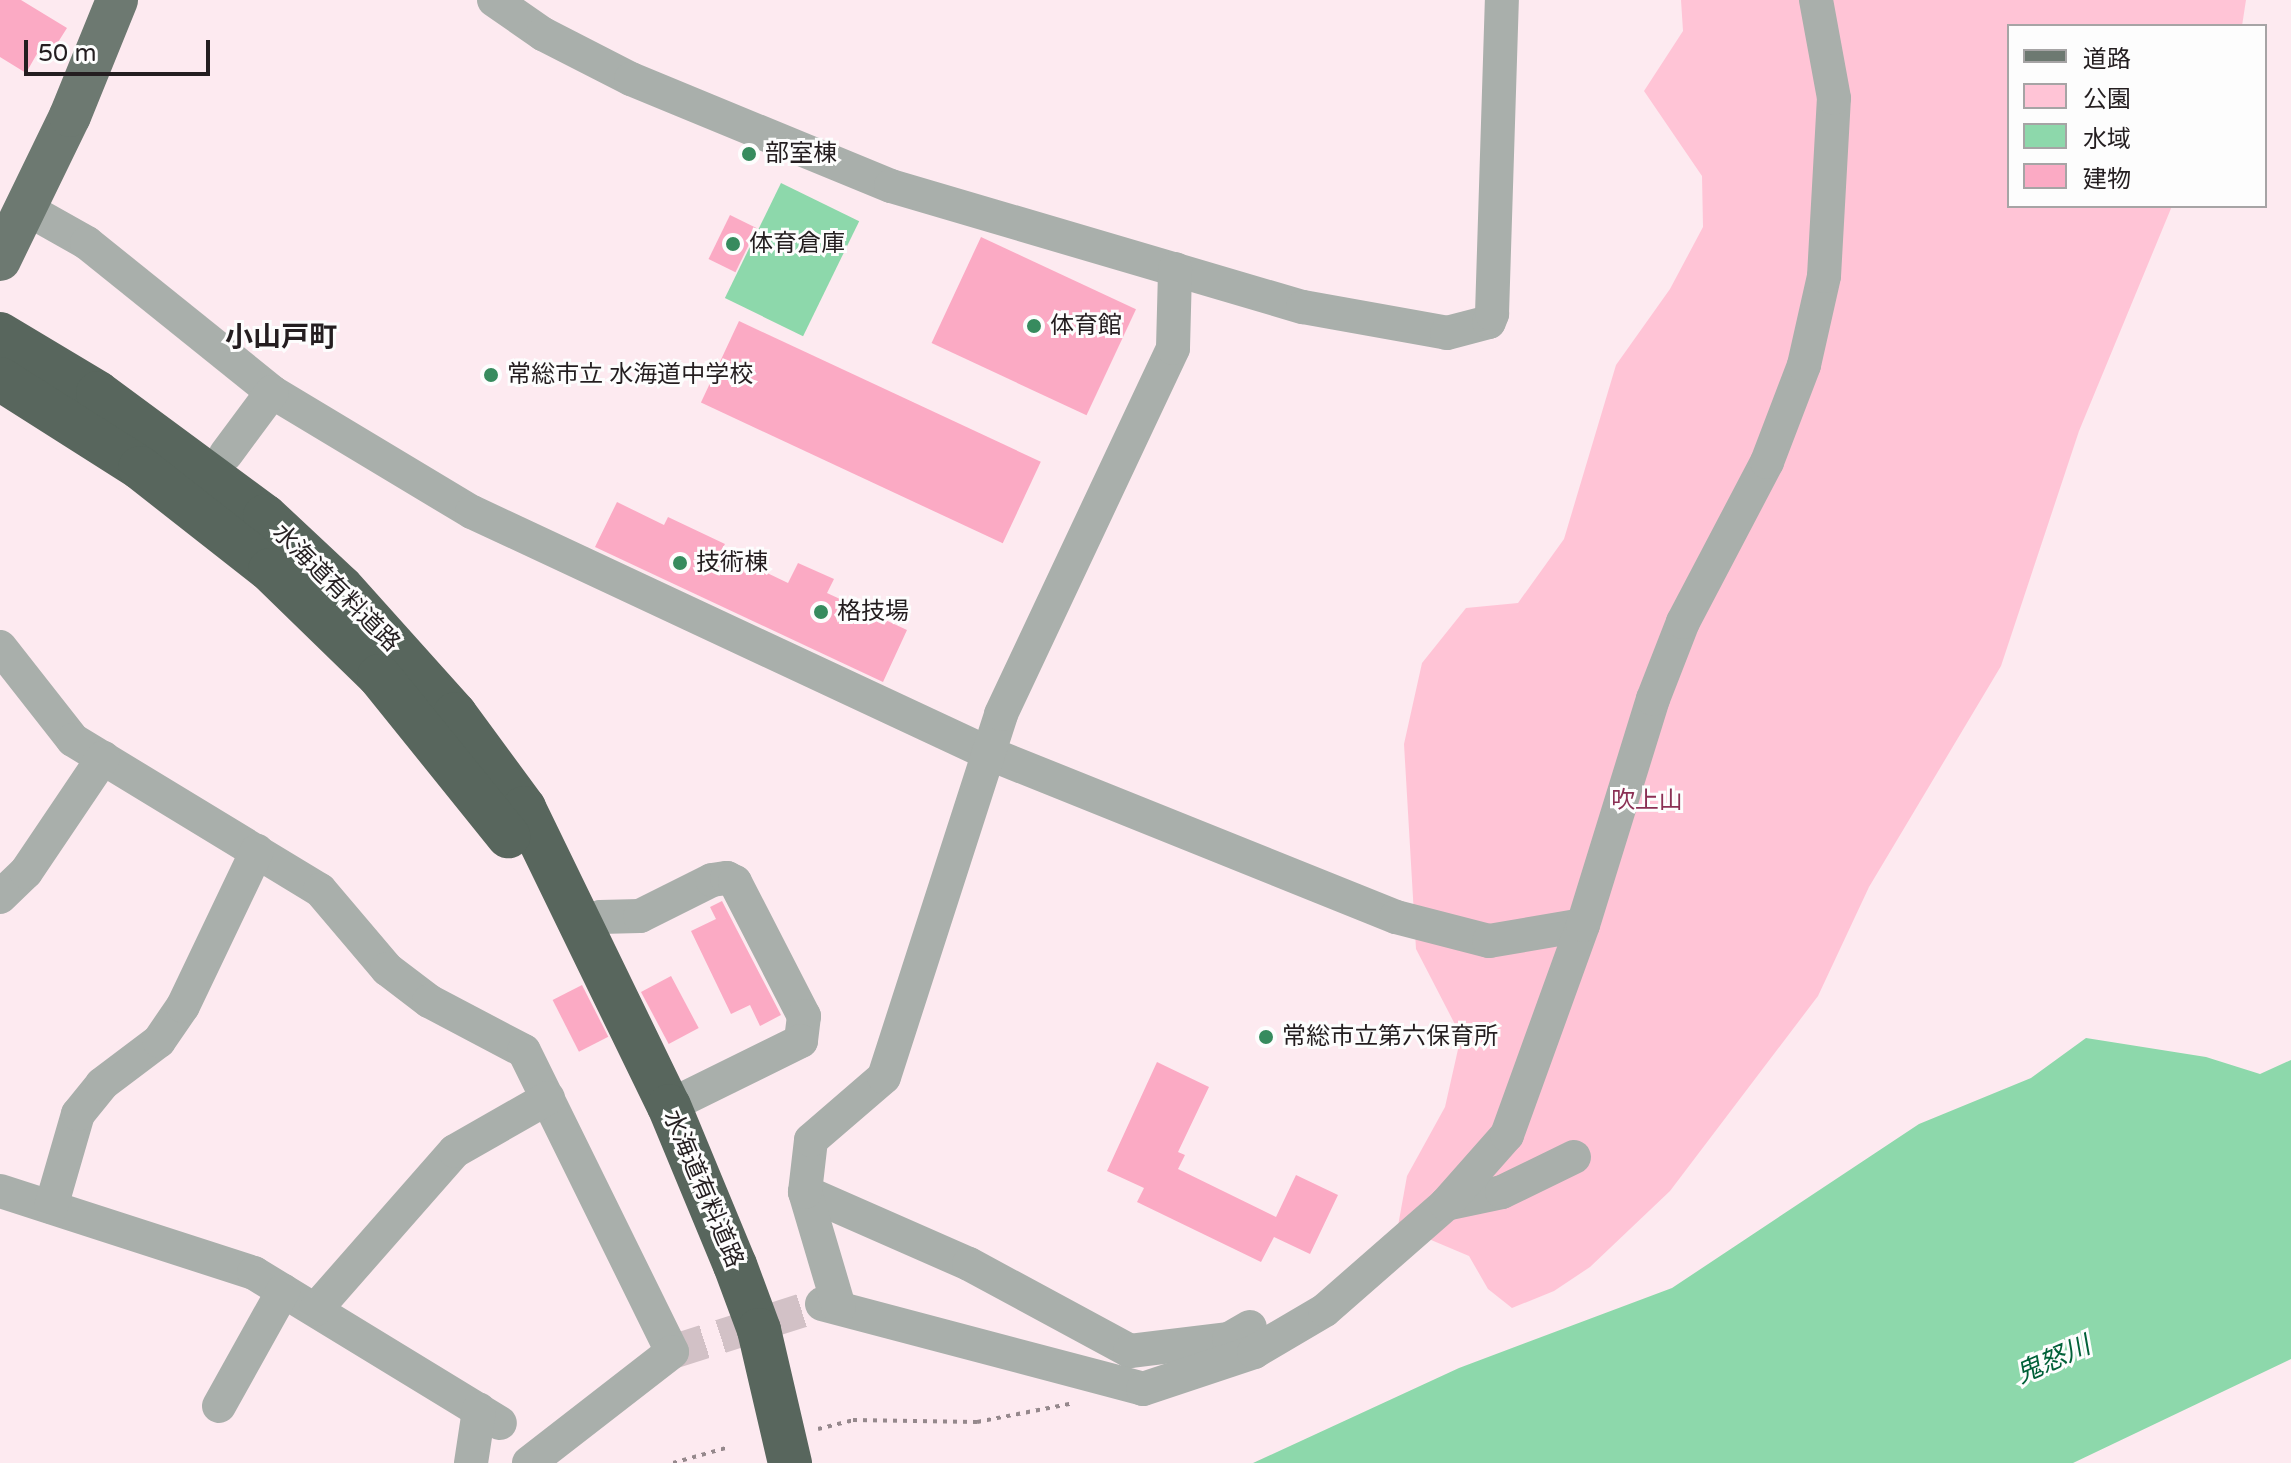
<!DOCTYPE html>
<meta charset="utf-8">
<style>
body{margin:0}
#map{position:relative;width:2291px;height:1463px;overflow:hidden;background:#fdeaf0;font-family:"Varela Round","Noto Sans JP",sans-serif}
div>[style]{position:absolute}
.green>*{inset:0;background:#ffc4d6}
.water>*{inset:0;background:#8dd8ab;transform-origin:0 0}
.building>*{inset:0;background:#fbaac4;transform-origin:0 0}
.minor-tunnel>*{height:34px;margin-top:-17px;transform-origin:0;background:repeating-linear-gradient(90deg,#d2c1c6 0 34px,transparent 0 51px)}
.path>*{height:4px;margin-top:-2px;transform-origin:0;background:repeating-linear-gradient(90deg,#95888c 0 4px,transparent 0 10px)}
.minor>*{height:34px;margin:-17px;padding:0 17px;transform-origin:17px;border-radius:17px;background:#a9afab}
.major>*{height:42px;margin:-21px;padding:0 21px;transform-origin:21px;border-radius:21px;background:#6d7971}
.highway>*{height:44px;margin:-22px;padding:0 22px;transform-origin:22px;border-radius:22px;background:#58665d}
.dots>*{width:22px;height:22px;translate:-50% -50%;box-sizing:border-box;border:4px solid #fdfdfd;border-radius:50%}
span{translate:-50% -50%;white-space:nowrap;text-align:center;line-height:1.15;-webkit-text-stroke:6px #fdfdfd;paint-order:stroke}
.poi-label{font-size:24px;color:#241e20}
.left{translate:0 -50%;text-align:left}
.street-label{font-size:24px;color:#241e20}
.park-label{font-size:24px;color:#8b2f54}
.water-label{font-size:26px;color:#006038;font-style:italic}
.quarter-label{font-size:28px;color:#241e20;font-weight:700}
.legend{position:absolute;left:2007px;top:24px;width:260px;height:184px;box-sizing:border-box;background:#fdfdfd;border:2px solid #a6a4a5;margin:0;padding:10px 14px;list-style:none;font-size:24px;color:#241e20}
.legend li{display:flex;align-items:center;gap:16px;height:40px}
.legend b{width:40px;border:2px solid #a6a4a5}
.scale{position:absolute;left:24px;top:40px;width:186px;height:36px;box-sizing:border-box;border:4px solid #241e20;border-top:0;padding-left:10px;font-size:24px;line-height:28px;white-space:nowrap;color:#241e20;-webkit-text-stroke:6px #fdfdfd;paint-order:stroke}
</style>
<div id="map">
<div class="green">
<div style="clip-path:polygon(1681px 0,2246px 0,2242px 26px,2009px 26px,2009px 206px,2172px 206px,2079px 431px,2001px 666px,1869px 887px,1818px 996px,1670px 1191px,1590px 1267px,1554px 1291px,1512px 1308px,1488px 1289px,1469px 1256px,1398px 1226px,1407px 1176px,1445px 1107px,1461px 1036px,1416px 949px,1404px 744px,1422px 663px,1466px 608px,1518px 603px,1564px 539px,1616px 365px,1670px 289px,1703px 227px,1702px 176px,1644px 91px,1683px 31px)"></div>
</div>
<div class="water">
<div style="left:781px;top:183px;width:87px;height:128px;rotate:26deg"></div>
<div style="clip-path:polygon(2086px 1038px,2206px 1057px,2260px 1074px,2291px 1060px,2291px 1359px,2073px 1463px,1253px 1463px,1459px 1368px,1672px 1288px,1919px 1124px,2031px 1078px)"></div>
</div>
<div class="building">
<div style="clip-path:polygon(0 0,21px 0,67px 28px,48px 58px,38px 52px,26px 73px,0 57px)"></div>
<div style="left:730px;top:215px;width:30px;height:49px;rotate:26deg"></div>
<div style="left:981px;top:237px;width:171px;height:117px;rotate:25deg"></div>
<div style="left:739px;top:321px;width:333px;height:90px;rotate:25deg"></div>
<div style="clip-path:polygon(617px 502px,664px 525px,668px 517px,725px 544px,721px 551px,788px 583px,798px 563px,834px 579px,827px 593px,907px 630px,883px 682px,595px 547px)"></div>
<div style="clip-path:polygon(722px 901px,781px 1015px,760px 1026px,750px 1005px,731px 1014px,691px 931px,716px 919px,710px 907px)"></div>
<div style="left:671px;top:976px;width:59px;height:34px;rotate:62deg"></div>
<div style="left:582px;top:985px;width:58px;height:33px;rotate:63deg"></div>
<div style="clip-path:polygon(1157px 1062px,1209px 1087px,1178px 1152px,1185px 1155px,1178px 1169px,1276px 1217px,1296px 1175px,1338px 1195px,1310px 1254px,1274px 1237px,1261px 1262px,1137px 1202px,1144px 1188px,1107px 1171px)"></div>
</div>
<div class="minor-tunnel">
<div style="left:672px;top:1352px;width:157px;rotate:-17.7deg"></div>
</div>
<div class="path">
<div style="left:818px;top:1429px;width:36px;rotate:-14deg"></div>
<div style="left:853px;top:1420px;width:124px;rotate:0.9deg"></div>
<div style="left:977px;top:1422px;width:99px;rotate:-11.1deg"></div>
<div style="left:673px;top:1463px;width:58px;rotate:-15.9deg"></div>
</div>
<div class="minor">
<div style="left:494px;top:0;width:60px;rotate:34.8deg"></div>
<div style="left:543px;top:34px;width:99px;rotate:27.1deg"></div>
<div style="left:631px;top:79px;width:281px;rotate:22.4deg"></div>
<div style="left:891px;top:186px;width:429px;rotate:16.4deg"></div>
<div style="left:1303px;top:307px;width:146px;rotate:10.2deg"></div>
<div style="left:1447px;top:333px;width:43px;rotate:-14.7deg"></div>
<div style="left:1489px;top:322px;width:9px;rotate:-69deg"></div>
<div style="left:1492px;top:314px;width:314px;rotate:-88.2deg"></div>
<div style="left:25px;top:208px;width:71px;rotate:29.4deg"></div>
<div style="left:87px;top:243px;width:238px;rotate:38.8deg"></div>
<div style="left:272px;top:392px;width:233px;rotate:31deg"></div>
<div style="left:472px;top:512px;width:570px;rotate:25.04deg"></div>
<div style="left:988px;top:753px;width:440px;rotate:21.9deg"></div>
<div style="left:1396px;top:917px;width:96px;rotate:14.5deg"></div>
<div style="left:1489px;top:941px;width:95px;rotate:-9.7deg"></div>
<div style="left:226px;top:454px;width:77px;rotate:-53.4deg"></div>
<div style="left:0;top:647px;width:118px;rotate:51.9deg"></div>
<div style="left:73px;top:740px;width:289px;rotate:31.3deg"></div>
<div style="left:320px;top:890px;width:104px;rotate:49.7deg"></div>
<div style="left:387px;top:969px;width:53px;rotate:37.3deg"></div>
<div style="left:429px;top:1001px;width:107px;rotate:27.8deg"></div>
<div style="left:524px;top:1051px;width:335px;rotate:63.8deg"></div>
<div style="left:672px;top:1352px;width:181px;rotate:142.2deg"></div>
<div style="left:0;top:897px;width:36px;rotate:-44deg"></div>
<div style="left:26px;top:872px;width:138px;rotate:-56deg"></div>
<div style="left:583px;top:927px;width:20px;rotate:-30deg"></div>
<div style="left:600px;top:917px;width:40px;rotate:-1.4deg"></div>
<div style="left:640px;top:916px;width:80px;rotate:-26.6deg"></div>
<div style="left:712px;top:880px;width:15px;rotate:-8deg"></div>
<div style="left:727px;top:878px;width:9px;rotate:27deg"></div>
<div style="left:735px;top:882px;width:151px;rotate:62.8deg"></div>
<div style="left:804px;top:1016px;width:25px;rotate:97deg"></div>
<div style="left:801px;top:1041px;width:147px;rotate:153.8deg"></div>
<div style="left:0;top:1191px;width:267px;rotate:17.9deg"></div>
<div style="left:254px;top:1273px;width:288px;rotate:31.4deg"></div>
<div style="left:805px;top:1192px;width:179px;rotate:23.7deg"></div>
<div style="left:969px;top:1264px;width:183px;rotate:28.4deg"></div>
<div style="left:1130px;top:1351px;width:100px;rotate:-6.9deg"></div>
<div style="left:1229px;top:1339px;width:24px;rotate:-30deg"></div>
<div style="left:1446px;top:1204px;width:57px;rotate:-12.1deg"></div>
<div style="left:1502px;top:1192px;width:80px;rotate:-25.9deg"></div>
<div style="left:51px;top:1207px;width:97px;rotate:-73.8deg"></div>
<div style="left:78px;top:1114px;width:38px;rotate:-51deg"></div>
<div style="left:102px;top:1084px;width:71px;rotate:-37deg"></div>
<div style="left:159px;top:1041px;width:42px;rotate:-55.6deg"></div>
<div style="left:183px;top:1006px;width:172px;rotate:-64.5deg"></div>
<div style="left:822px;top:1304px;width:332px;rotate:14.8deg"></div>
<div style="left:1143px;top:1389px;width:117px;rotate:-18.4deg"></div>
<div style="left:1254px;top:1352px;width:82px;rotate:-30.6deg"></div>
<div style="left:1325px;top:1310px;width:161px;rotate:-41.2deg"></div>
<div style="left:1446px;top:1204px;width:92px;rotate:-48.5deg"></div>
<div style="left:1507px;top:1135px;width:223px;rotate:-70.1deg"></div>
<div style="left:1583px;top:925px;width:237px;rotate:-72.8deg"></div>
<div style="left:1653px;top:699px;width:83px;rotate:-68.7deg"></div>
<div style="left:1683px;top:622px;width:181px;rotate:-62.3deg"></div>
<div style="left:1767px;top:462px;width:104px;rotate:-69.1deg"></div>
<div style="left:1804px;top:365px;width:91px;rotate:-77.3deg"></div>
<div style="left:1824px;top:276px;width:178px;rotate:-86.8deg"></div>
<div style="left:1834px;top:98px;width:100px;rotate:-100.4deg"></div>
<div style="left:839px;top:1307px;width:120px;rotate:-106.5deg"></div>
<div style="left:805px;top:1192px;width:52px;rotate:-83.4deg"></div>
<div style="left:811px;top:1140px;width:96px;rotate:-40.8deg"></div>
<div style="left:884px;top:1077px;width:381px;rotate:-72.1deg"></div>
<div style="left:1001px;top:714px;width:404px;rotate:-64.8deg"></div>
<div style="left:1173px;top:348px;width:79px;rotate:-88.5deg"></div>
<div style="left:316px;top:1309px;width:210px;rotate:-48.7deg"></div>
<div style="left:455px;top:1151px;width:107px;rotate:-29.7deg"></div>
<div style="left:219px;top:1406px;width:132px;rotate:-60.9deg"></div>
<div style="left:471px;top:1463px;width:54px;rotate:-81.4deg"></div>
</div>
<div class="major">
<div style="left:0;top:260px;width:160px;rotate:-64.1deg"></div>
<div style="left:70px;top:116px;width:125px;rotate:-67.9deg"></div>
</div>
<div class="highway">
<div style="left:0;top:334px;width:114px;rotate:31deg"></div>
<div style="left:98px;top:393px;width:207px;rotate:36.4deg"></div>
<div style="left:265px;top:516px;width:104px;rotate:43.1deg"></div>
<div style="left:341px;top:587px;width:171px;rotate:48.1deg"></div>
<div style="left:455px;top:714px;width:117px;rotate:53.7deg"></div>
<div style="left:524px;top:808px;width:331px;rotate:64.1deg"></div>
<div style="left:669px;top:1106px;width:172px;rotate:67.5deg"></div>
<div style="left:735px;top:1265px;width:69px;rotate:69.7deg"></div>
<div style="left:759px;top:1330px;width:137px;rotate:76.9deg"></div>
<div style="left:0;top:379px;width:166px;rotate:32.4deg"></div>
<div style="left:140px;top:468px;width:165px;rotate:38.1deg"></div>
<div style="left:270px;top:570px;width:152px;rotate:44.2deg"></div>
<div style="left:379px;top:676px;width:206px;rotate:51.1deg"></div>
</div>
<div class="dots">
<div style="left:749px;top:154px;background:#378b5e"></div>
<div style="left:733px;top:244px;background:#378b5e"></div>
<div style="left:1034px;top:326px;background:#378b5e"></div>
<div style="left:491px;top:375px;background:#378b5e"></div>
<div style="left:680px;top:563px;background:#378b5e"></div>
<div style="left:821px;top:612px;background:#378b5e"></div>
<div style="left:1266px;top:1037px;background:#378b5e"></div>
</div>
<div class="poi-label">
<span class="left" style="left:765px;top:154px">部室棟</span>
<span class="left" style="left:749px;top:244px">体育倉庫</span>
<span class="left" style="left:1050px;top:326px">体育館</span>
<span class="left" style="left:507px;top:375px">常総市立 水海道中学校</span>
<span class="left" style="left:696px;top:563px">技術棟</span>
<span class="left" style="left:837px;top:612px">格技場</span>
<span class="left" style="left:1282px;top:1037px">常総市立第六保育所</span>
</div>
<div class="street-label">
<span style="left:336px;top:588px;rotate:45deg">水海道有料道路</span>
<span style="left:703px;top:1189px;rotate:67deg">水海道有料道路</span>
</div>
<div class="park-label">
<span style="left:1647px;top:801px">吹上山</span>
</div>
<div class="water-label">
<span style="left:2053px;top:1360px;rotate:-24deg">鬼怒川</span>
</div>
<div class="quarter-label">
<span style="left:281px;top:337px">小山戸町</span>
</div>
<ul class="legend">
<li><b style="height:10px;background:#6d7971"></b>道路</li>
<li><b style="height:22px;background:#ffc4d6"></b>公園</li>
<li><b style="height:22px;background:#8dd8ab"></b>水域</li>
<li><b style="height:22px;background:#fbaac4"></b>建物</li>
</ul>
<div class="scale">50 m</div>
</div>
